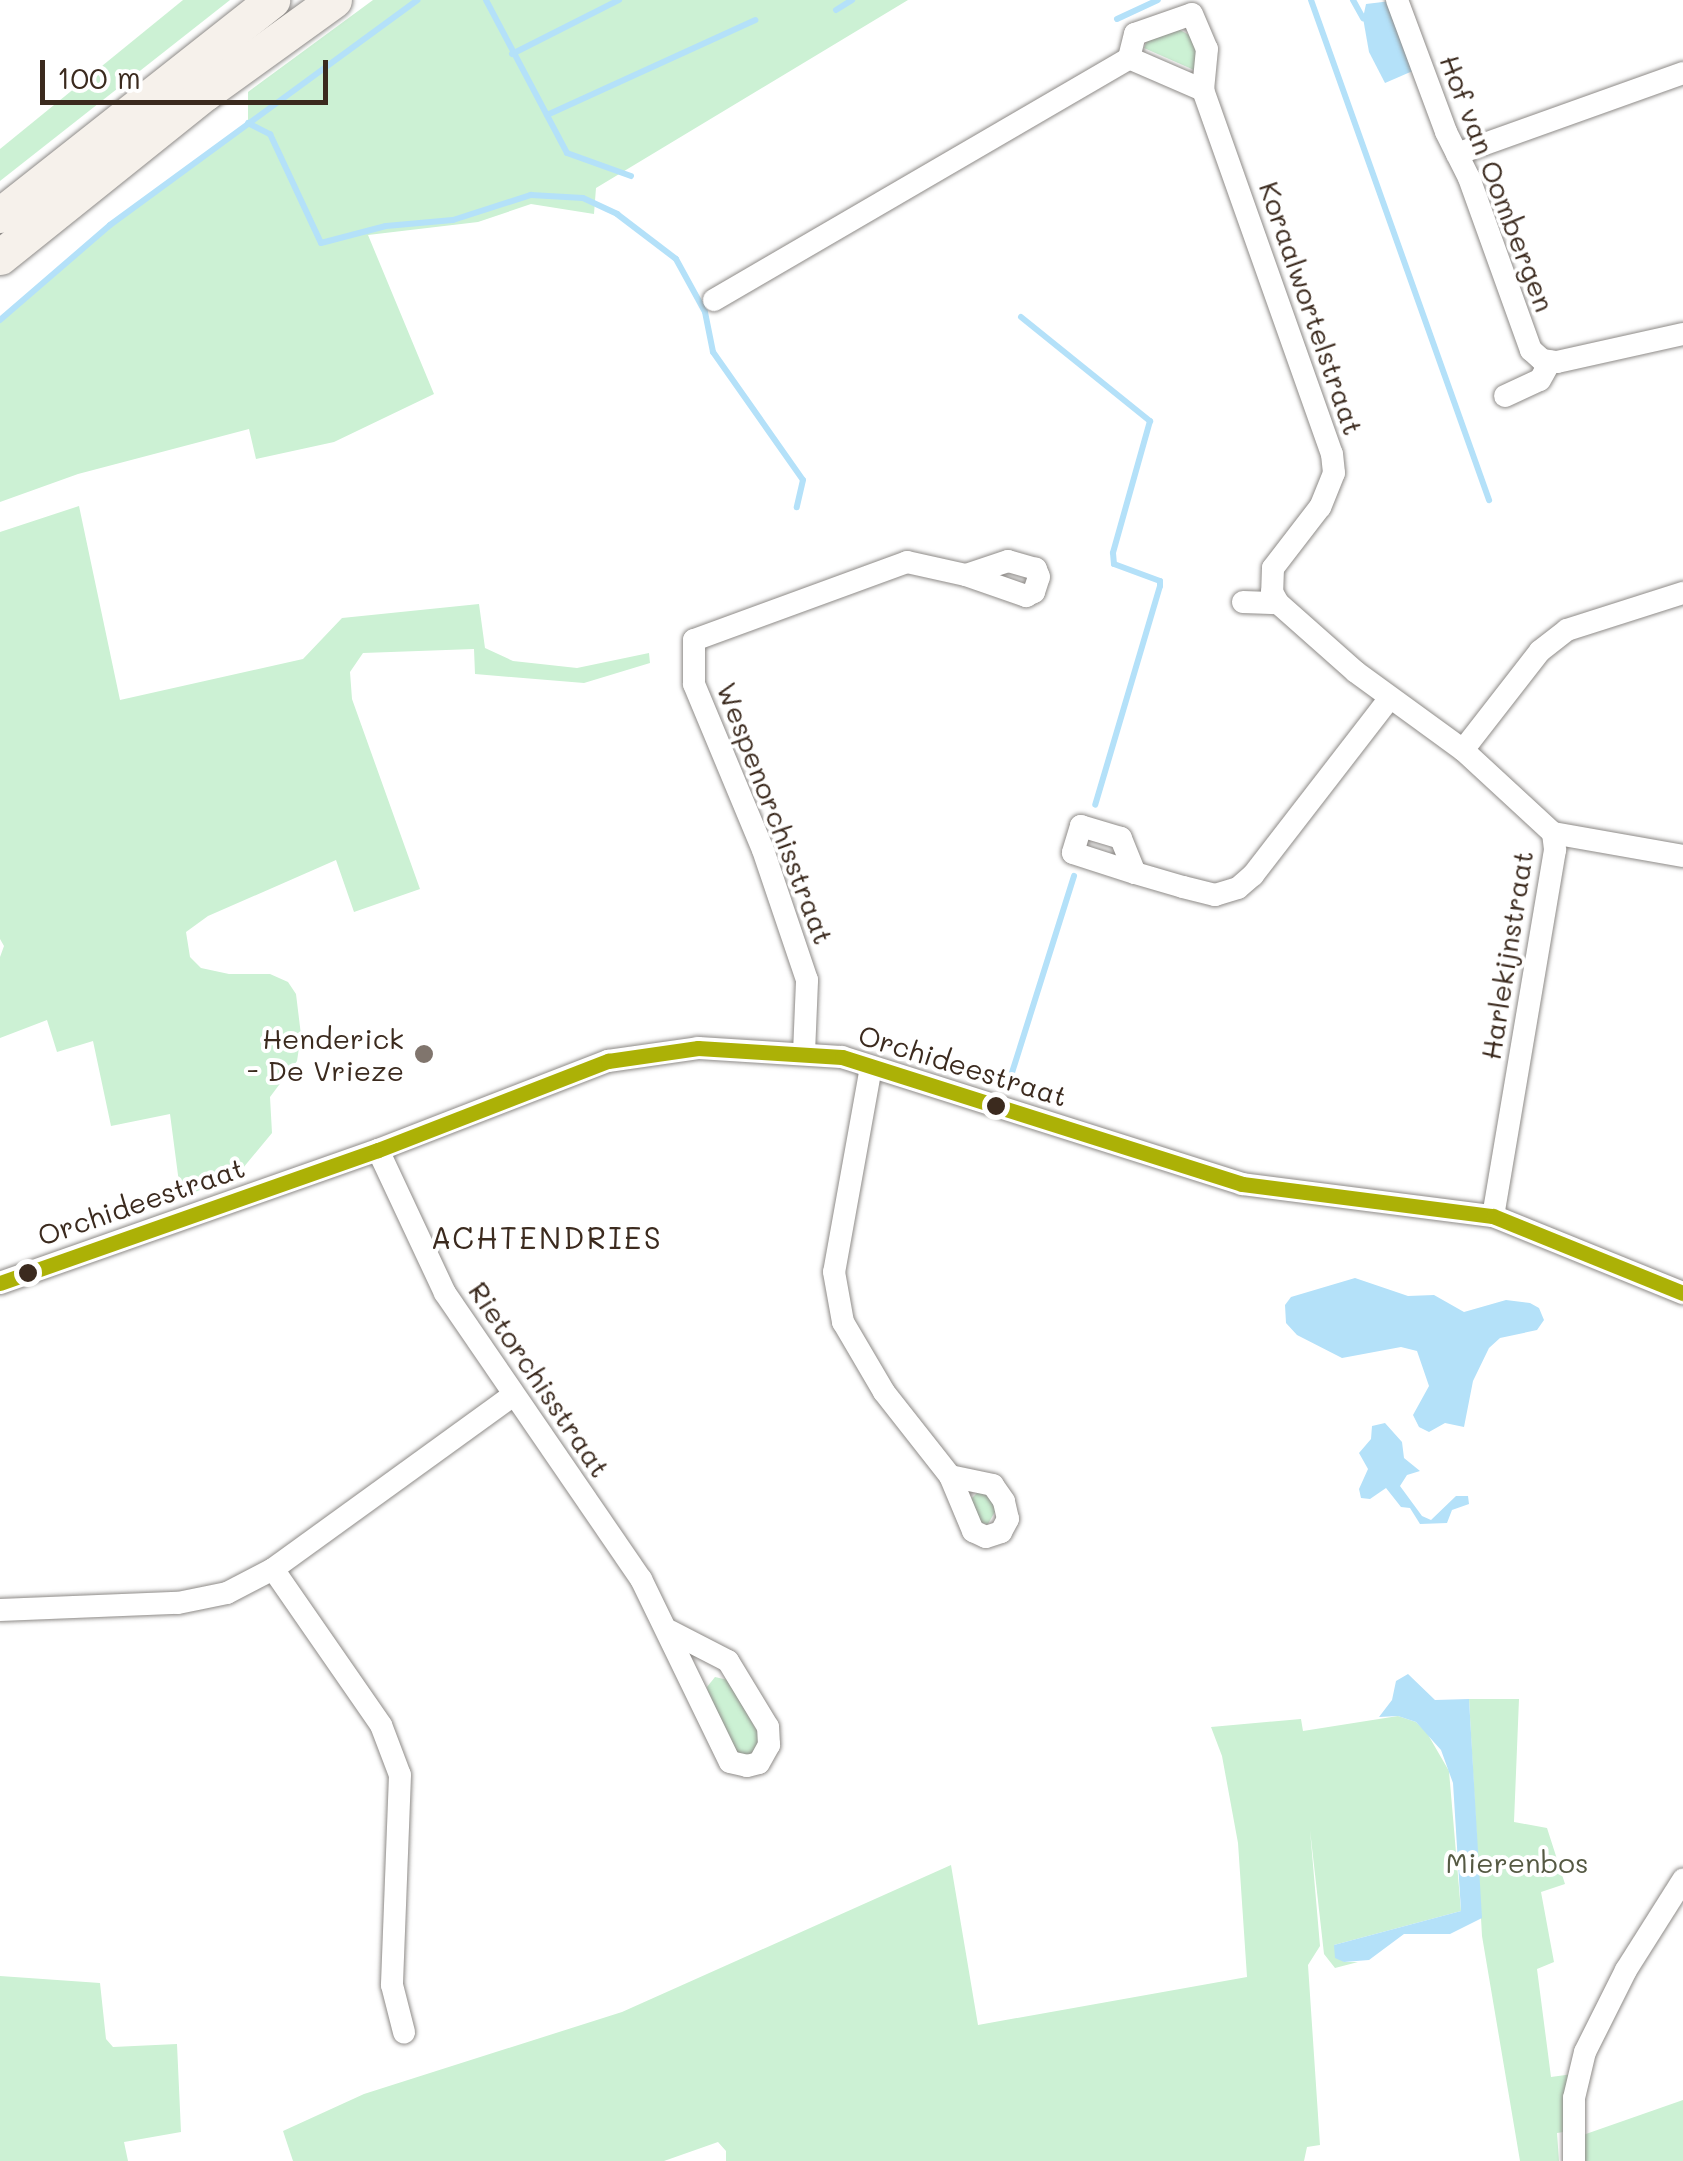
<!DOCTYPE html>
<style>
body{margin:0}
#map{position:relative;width:1683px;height:2161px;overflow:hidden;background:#fff;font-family:Mali,sans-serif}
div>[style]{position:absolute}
.green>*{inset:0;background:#ccf1d4}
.water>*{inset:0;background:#b4e1f9}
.stream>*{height:6px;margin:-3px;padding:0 3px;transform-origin:3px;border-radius:3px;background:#b4e1f9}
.roads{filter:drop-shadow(0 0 2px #8e8b88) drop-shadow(0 0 2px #8e8b88)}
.minor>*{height:22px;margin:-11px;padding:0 11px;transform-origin:11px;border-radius:11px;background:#fff}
.highway>*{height:35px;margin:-17.5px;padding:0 17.5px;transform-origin:17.5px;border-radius:17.5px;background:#f6f1eb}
.bus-1>*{height:15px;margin:-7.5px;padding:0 7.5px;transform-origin:7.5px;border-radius:7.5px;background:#acb106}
.dots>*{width:28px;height:28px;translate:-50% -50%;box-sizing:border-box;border:5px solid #fff;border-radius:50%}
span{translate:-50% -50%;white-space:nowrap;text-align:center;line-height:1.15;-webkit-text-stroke:8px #fff;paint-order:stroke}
.street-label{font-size:28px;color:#3b2a1e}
.poi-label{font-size:28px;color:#3b2a1e}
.right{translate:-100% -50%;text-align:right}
.park-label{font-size:28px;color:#555943}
.neighbourhood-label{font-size:30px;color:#3b2a1e;letter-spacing:2.5px}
.scale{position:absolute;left:40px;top:60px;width:288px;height:45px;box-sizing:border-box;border:5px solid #3b2a1e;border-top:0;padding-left:12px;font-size:30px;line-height:35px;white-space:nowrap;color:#3b2a1e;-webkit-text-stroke:8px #fff;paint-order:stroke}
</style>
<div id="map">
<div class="green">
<div style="clip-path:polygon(183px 0,230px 0,0 181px,0 149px)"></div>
<div style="clip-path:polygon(373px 0,908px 0,596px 188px,594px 214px,531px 204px,478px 222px,368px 235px,434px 394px,334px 442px,256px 459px,249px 429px,78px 474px,0 502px,0 321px,111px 226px,248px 124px,248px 92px)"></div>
<div style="clip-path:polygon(1180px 30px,1191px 36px,1199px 62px,1194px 70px,1144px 48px,1147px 41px)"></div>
<div style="clip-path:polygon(79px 506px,120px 700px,303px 659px,342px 618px,479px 604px,485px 648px,513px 661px,577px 668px,649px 653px,650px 663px,584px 683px,475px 674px,474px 649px,363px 653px,350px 672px,352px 699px,420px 889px,354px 912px,336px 860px,208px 916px,186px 932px,190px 957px,201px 968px,229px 974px,270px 974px,288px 982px,296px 994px,301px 1035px,297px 1061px,270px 1097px,272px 1133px,238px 1174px,181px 1198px,170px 1114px,111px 1126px,93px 1041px,57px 1052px,47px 1020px,0 1038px,0 957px,4px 946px,0 939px,0 532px)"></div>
<div style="clip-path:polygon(977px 1493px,990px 1495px,996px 1510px,988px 1524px,981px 1523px,971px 1499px)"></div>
<div style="clip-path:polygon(715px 1677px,728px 1680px,758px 1733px,760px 1747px,749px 1756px,738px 1754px,709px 1698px,707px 1687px)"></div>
<div style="clip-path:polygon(1469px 1699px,1519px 1699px,1514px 1822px,1547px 1828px,1565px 1884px,1541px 1892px,1554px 1962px,1537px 1969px,1551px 2077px,1573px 2074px,1570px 2131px,1557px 2133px,1559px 2161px,1520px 2161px,1482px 1936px)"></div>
<div style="clip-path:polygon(1398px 1716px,1416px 1722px,1427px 1733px,1449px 1771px,1461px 1911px,1334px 1945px,1344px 1962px,1358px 1962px,1335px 1968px,1324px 1954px,1310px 1830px,1320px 1946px,1308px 1965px,1320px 2145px,1307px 2147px,1304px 2161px,726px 2161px,726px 2151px,718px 2142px,664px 2161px,293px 2161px,283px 2131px,364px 2094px,622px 2012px,951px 1865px,978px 2025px,1247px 1977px,1238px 1843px,1222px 1756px,1211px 1727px,1301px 1719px,1303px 1731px)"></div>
<div style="clip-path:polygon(0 1976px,100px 1983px,106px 2039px,113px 2047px,177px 2044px,181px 2132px,124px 2142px,128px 2161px,0 2161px)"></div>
<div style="clip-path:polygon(1683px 2100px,1683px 2161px,1581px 2161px,1583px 2135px)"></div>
</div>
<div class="water">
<div style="clip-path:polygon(1391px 1px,1415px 70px,1385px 83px,1369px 52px,1363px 18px,1366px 4px)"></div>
<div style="clip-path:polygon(1355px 1278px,1408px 1296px,1434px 1295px,1464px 1312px,1506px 1300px,1530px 1303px,1539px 1308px,1544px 1320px,1537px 1330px,1500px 1338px,1489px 1348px,1473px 1381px,1464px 1427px,1445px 1423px,1429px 1432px,1419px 1427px,1413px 1415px,1429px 1386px,1417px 1351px,1401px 1347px,1342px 1358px,1297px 1335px,1286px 1323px,1285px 1305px,1291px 1297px)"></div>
<div style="clip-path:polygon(1385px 1423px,1402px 1442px,1404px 1458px,1420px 1471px,1407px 1475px,1400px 1486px,1422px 1516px,1431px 1520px,1456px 1496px,1468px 1496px,1469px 1504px,1452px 1510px,1447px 1523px,1420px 1524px,1410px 1508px,1401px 1507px,1386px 1488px,1370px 1499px,1361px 1498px,1359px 1489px,1368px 1469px,1359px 1453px,1371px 1439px,1372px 1426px)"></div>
<div style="clip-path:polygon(1408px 1674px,1435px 1700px,1469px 1699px,1482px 1918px,1450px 1934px,1404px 1934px,1369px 1960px,1344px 1962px,1335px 1958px,1334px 1945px,1461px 1911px,1453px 1783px,1441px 1750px,1416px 1722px,1398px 1716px,1379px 1717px,1392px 1700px,1396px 1681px)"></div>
</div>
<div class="stream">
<div style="left:486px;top:0;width:173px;rotate:62.1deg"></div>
<div style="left:567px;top:153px;width:68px;rotate:19.8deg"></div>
<div style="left:1311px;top:0;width:531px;rotate:70.4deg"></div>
<div style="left:1353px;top:0;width:21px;rotate:61deg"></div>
<div style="left:836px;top:10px;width:19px;rotate:-32deg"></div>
<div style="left:1117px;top:19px;width:45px;rotate:-24.9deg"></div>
<div style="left:512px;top:54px;width:120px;rotate:-26.8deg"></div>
<div style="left:547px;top:115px;width:229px;rotate:-24.5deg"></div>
<div style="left:248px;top:123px;width:25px;rotate:27deg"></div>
<div style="left:270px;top:134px;width:120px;rotate:64.9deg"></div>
<div style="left:321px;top:243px;width:67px;rotate:-14.7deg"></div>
<div style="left:386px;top:226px;width:67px;rotate:-5.1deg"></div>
<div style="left:453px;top:220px;width:82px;rotate:-17.8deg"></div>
<div style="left:531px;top:195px;width:52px;rotate:3.3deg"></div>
<div style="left:583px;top:198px;width:38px;rotate:25deg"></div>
<div style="left:617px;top:214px;width:74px;rotate:37.3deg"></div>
<div style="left:676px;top:259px;width:60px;rotate:61.3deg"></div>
<div style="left:705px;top:312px;width:41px;rotate:78.7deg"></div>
<div style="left:713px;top:352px;width:156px;rotate:54.9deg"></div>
<div style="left:803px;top:480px;width:28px;rotate:103deg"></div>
<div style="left:1021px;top:317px;width:166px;rotate:38.9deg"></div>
<div style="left:1150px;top:421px;width:137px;rotate:105.7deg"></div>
<div style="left:1113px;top:553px;width:11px;rotate:85deg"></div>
<div style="left:1114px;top:564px;width:49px;rotate:20.3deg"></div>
<div style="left:1160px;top:581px;width:5px;rotate:90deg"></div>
<div style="left:1160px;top:586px;width:228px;rotate:106.5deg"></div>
<div style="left:0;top:320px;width:145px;rotate:-40.8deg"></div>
<div style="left:110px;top:225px;width:381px;rotate:-36.2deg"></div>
<div style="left:1010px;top:1079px;width:213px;rotate:-72.5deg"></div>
</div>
<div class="roads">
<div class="minor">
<div style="left:1397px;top:0;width:141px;rotate:69.6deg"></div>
<div style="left:1446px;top:132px;width:51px;rotate:63.4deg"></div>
<div style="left:1469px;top:178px;width:183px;rotate:70.2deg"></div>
<div style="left:1531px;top:350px;width:15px;rotate:42deg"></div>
<div style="left:1542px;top:360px;width:15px;rotate:8deg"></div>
<div style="left:1557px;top:362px;width:129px;rotate:-12.5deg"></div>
<div style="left:1129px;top:58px;width:25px;rotate:-76deg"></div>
<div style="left:1135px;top:34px;width:60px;rotate:-19.3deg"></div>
<div style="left:1192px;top:14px;width:38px;rotate:67deg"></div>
<div style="left:1207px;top:49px;width:41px;rotate:95.6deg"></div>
<div style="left:1457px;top:154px;width:240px;rotate:-19.7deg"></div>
<div style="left:714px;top:300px;width:480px;rotate:-30.2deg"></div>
<div style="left:1129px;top:58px;width:81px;rotate:23.4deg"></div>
<div style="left:1203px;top:90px;width:386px;rotate:70.5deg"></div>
<div style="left:1332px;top:454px;width:19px;rotate:84deg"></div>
<div style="left:1334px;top:473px;width:37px;rotate:112deg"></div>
<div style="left:1320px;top:507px;width:77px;rotate:127.6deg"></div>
<div style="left:1273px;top:568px;width:24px;rotate:92deg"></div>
<div style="left:1272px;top:592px;width:13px;rotate:61deg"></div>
<div style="left:1278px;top:603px;width:104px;rotate:41.5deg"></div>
<div style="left:1356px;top:672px;width:132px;rotate:36.1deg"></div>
<div style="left:1463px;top:750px;width:122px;rotate:42.7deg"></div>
<div style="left:1553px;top:833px;width:17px;rotate:83deg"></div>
<div style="left:1555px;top:850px;width:371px;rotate:99.6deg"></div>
<div style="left:1505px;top:396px;width:38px;rotate:-25deg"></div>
<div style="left:1540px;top:380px;width:21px;rotate:-61deg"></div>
<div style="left:1243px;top:602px;width:35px;rotate:2deg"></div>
<div style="left:1463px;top:750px;width:125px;rotate:-52.1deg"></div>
<div style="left:1540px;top:651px;width:34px;rotate:-38deg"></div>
<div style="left:1567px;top:630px;width:122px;rotate:-17.7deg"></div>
<div style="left:1553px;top:833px;width:132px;rotate:10deg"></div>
<div style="left:1135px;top:873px;width:38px;rotate:-112deg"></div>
<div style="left:1121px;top:838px;width:42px;rotate:-163.3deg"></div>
<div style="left:1081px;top:826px;width:28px;rotate:107deg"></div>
<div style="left:1073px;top:853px;width:65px;rotate:17.9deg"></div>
<div style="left:1135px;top:873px;width:50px;rotate:16.3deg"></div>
<div style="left:1183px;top:887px;width:33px;rotate:14deg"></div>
<div style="left:1215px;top:895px;width:24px;rotate:-17deg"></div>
<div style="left:1238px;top:888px;width:20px;rotate:-41deg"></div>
<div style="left:1253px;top:875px;width:222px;rotate:-52.3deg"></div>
<div style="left:804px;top:1053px;width:73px;rotate:-87.6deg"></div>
<div style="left:807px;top:980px;width:137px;rotate:-108.7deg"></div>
<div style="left:763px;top:850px;width:180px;rotate:-112.6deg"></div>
<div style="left:694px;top:684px;width:44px;rotate:-90deg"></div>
<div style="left:694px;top:640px;width:227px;rotate:-20.1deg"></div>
<div style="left:907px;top:562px;width:60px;rotate:12.4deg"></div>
<div style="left:966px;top:575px;width:64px;rotate:19.3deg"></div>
<div style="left:1026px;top:596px;width:9px;rotate:-27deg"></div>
<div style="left:1034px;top:592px;width:16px;rotate:-72deg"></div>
<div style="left:1039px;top:577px;width:9px;rotate:-111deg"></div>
<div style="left:1036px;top:569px;width:29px;rotate:-164deg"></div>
<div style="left:1008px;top:561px;width:44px;rotate:161.6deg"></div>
<div style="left:871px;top:1067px;width:208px;rotate:100.2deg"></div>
<div style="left:834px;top:1272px;width:51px;rotate:79.8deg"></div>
<div style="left:843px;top:1322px;width:81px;rotate:59.6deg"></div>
<div style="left:884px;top:1392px;width:107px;rotate:51.8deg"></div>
<div style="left:950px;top:1476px;width:60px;rotate:67.3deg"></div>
<div style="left:973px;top:1531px;width:14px;rotate:25deg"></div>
<div style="left:986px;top:1537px;width:16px;rotate:-18deg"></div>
<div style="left:1001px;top:1532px;width:15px;rotate:-62deg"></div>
<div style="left:1008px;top:1519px;width:18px;rotate:-103deg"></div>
<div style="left:1004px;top:1501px;width:19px;rotate:-125deg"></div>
<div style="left:993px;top:1485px;width:44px;rotate:-168.2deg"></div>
<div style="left:378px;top:1150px;width:158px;rotate:64.9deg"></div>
<div style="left:445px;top:1293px;width:347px;rotate:55.6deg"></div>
<div style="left:641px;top:1579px;width:203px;rotate:64.1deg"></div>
<div style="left:730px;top:1762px;width:17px;rotate:13deg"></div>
<div style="left:747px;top:1766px;width:12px;rotate:-14deg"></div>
<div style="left:759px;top:1763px;width:21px;rotate:-61deg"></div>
<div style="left:769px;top:1745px;width:18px;rotate:-93deg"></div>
<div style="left:768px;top:1727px;width:77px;rotate:-121.2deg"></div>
<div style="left:728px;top:1661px;width:65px;rotate:-152.7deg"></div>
<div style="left:0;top:1283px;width:401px;rotate:-19.4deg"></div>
<div style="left:378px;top:1150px;width:247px;rotate:-21.2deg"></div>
<div style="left:608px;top:1061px;width:91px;rotate:-8.2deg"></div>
<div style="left:698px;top:1048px;width:144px;rotate:3.6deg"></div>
<div style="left:842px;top:1057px;width:420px;rotate:17.6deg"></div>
<div style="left:1242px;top:1184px;width:253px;rotate:7.3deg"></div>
<div style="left:1493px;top:1216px;width:205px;rotate:22.1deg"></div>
<div style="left:273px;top:1569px;width:190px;rotate:55.3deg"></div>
<div style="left:381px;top:1725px;width:53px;rotate:69.2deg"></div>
<div style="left:400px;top:1775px;width:210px;rotate:92.2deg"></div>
<div style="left:392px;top:1985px;width:49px;rotate:75.7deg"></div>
<div style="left:0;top:1610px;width:178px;rotate:-2.3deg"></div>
<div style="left:178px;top:1603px;width:50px;rotate:-11.5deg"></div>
<div style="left:227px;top:1593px;width:52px;rotate:-27.6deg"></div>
<div style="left:273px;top:1569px;width:296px;rotate:-35.9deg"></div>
<div style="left:1574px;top:2161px;width:63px;rotate:-90deg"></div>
<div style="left:1574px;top:2098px;width:47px;rotate:-76.6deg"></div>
<div style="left:1585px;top:2052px;width:92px;rotate:-63.4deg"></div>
<div style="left:1626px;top:1970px;width:107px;rotate:-57.7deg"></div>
</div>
<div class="highway">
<div style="left:0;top:215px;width:347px;rotate:-38.3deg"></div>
<div style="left:0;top:257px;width:263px;rotate:-38.7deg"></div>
<div style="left:205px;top:93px;width:159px;rotate:-35.8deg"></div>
</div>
</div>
<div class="bus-1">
<div style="left:0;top:1283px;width:401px;rotate:-19.4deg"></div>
<div style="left:378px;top:1150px;width:247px;rotate:-21.2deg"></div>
<div style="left:608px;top:1061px;width:91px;rotate:-8.2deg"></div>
<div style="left:698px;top:1048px;width:144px;rotate:3.6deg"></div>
<div style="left:842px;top:1057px;width:420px;rotate:17.6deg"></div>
<div style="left:1242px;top:1184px;width:253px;rotate:7.3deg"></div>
<div style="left:1493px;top:1216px;width:205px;rotate:22.1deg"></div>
</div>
<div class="dots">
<div style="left:424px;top:1054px;background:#80756d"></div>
<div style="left:996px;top:1106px;background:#3b2a1e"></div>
<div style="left:28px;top:1273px;background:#3b2a1e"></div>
</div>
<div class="street-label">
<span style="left:1498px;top:183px;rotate:69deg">Hof van Oombergen</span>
<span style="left:1312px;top:308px;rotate:71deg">Koraalwortelstraat</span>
<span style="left:776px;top:813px;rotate:69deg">Wespenorchisstraat</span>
<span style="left:1506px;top:955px;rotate:-81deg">Harlekijnstraat</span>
<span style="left:963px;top:1065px;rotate:17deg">Orchideestraat</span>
<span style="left:141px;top:1201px;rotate:-19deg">Orchideestraat</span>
<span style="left:540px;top:1379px;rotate:56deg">Rietorchisstraat</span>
</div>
<div class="poi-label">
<span class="right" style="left:404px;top:1054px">Henderick<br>- De Vrieze</span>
</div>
<div class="park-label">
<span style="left:1517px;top:1862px">Mierenbos</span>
</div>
<div class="neighbourhood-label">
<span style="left:547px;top:1237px">ACHTENDRIES</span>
</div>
<div class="scale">100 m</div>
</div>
